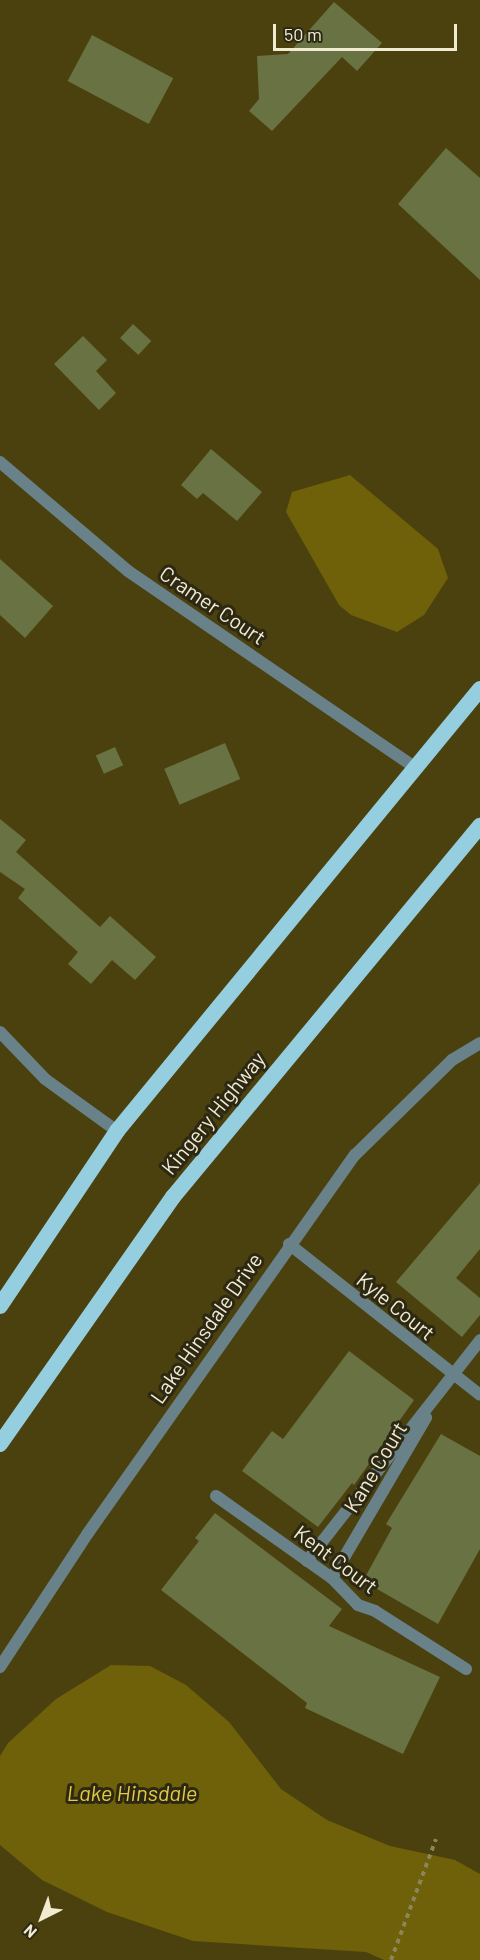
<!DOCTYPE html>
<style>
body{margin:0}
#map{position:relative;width:480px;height:1960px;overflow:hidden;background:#4b410e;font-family:Barlow,sans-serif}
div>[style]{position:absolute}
.water>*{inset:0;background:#6f600a}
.building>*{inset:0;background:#687242;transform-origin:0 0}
.path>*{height:4px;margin-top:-2px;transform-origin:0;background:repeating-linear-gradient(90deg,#8c845b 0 4.5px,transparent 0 9px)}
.minor>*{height:12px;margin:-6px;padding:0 6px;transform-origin:6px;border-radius:6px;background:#69828a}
.trunk>*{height:16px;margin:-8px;padding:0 8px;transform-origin:8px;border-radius:8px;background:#94cedf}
span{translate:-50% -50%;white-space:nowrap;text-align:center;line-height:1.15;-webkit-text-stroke:6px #2c2813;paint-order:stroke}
.street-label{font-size:21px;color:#f1ebd2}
.water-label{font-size:22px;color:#e4ca42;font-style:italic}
.north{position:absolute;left:12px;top:1888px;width:60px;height:60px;-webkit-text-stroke:4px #2c2813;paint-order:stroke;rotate:222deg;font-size:16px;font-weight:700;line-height:24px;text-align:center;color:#f1ebd2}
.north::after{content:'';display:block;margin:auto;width:21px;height:27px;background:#f1ebd2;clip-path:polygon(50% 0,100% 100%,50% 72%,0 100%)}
.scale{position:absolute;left:273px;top:24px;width:184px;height:27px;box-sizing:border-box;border:3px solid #f1ebd2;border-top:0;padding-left:8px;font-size:18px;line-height:21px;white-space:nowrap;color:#f1ebd2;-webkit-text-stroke:4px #2c2813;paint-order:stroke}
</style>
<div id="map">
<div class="water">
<div style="clip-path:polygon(350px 475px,438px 549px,448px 578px,424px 615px,397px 632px,351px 615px,339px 605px,286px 512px,292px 492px)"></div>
<div style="clip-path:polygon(111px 1665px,150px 1666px,186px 1685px,229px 1722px,281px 1789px,327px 1820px,390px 1846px,455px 1860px,480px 1874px,480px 1960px,384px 1960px,366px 1952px,193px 1941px,107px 1912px,42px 1880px,0 1845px,0 1756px,8px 1743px,56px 1699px)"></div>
</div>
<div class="building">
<div style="clip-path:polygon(334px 2px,382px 43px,357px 71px,342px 57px,272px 131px,249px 111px,259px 99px,257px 56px,288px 54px)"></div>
<div style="left:92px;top:35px;width:92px;height:52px;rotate:28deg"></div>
<div style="clip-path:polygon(446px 148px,480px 178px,480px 280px,398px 204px)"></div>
<div style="left:133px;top:324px;width:25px;height:19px;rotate:43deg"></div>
<div style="clip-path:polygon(83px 336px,107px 360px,96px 371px,116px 393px,99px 410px,54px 364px)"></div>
<div style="clip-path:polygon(211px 449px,262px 492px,237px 521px,203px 493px,197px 499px,181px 485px)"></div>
<div style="clip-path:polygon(0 559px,53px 606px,25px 638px,0 615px)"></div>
<div style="left:225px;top:743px;width:39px;height:66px;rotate:67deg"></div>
<div style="left:115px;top:747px;width:20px;height:21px;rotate:66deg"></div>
<div style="clip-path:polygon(0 819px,26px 840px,16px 852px,100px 927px,110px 916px,156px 957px,135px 980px,112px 960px,91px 984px,68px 964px,78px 952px,18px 898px,25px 889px,0 872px)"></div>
<div style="clip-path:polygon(480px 1183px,480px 1249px,456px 1278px,480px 1298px,480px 1315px,462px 1337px,396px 1282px)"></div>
<div style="clip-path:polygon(349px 1351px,414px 1400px,354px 1485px,352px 1483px,318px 1527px,242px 1471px,272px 1431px,283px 1439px)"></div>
<div style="clip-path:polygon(441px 1434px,480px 1456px,480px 1549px,438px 1624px,363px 1581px,392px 1528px,386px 1524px)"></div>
<div style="clip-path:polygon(215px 1513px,342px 1609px,329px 1626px,440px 1677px,403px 1754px,305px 1708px,307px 1703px,161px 1590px,199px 1541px,195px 1538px)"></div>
</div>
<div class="path">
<div style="left:391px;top:1960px;width:129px;rotate:-69.6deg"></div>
</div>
<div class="minor">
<div style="left:0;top:462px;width:168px;rotate:40.4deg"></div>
<div style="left:128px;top:571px;width:347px;rotate:34.4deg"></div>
<div style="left:0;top:1032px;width:65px;rotate:46.2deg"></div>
<div style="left:45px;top:1079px;width:89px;rotate:35.8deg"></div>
<div style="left:289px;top:1244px;width:243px;rotate:38.3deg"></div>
<div style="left:216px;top:1496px;width:142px;rotate:35.3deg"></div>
<div style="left:332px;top:1578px;width:37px;rotate:46deg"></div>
<div style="left:358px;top:1605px;width:18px;rotate:19deg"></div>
<div style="left:375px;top:1611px;width:108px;rotate:32.5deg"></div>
<div style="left:307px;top:1561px;width:281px;rotate:-51.9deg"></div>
<div style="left:332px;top:1578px;width:186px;rotate:-59.6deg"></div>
<div style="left:0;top:1667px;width:160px;rotate:-56.7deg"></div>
<div style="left:88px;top:1533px;width:463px;rotate:-54.8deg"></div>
<div style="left:355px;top:1155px;width:136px;rotate:-44.4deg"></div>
<div style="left:452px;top:1060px;width:33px;rotate:-31deg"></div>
</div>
<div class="trunk">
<div style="left:0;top:1306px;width:211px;rotate:-56.2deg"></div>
<div style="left:117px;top:1131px;width:572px;rotate:-50.6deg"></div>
<div style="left:0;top:1444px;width:302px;rotate:-55deg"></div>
<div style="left:173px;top:1197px;width:482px;rotate:-50.4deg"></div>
</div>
<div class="street-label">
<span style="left:213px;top:605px;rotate:34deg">Cramer Court</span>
<span style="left:213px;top:1113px;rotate:-51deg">Kingery Highway</span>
<span style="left:396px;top:1306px;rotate:39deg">Kyle Court</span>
<span style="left:206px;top:1328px;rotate:-55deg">Lake Hinsdale Drive</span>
<span style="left:375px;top:1467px;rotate:-59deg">Kane Court</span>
<span style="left:336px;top:1559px;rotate:37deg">Kent Court</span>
</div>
<div class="water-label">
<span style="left:132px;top:1793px">Lake Hinsdale</span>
</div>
<div class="north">N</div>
<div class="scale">50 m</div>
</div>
